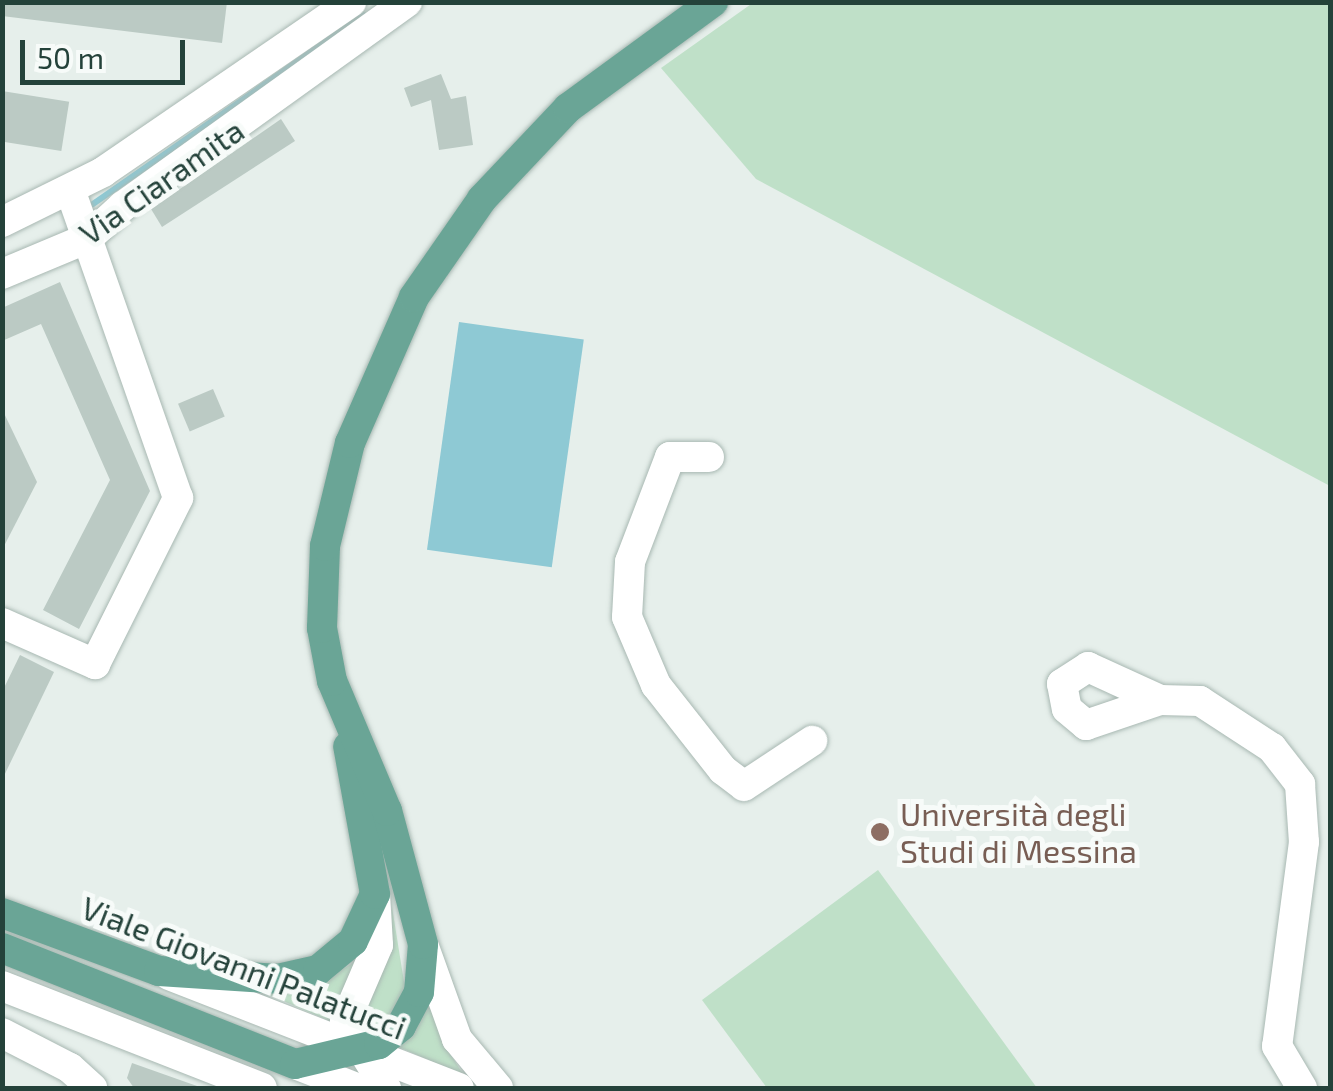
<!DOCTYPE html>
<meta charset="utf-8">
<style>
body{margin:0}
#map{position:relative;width:1333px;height:1091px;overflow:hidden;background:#e6efeb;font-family:"Exo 2",sans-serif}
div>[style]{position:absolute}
.green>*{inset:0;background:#bfe0c8}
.water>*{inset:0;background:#8ec9d4;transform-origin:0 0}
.stream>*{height:6px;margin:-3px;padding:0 3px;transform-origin:3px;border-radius:3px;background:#8ec9d4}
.building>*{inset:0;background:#bbcac4;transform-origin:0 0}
.roads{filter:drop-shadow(0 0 2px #a8b8b2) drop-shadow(0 0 2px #a8b8b2)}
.minor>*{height:30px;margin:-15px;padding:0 15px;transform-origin:15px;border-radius:15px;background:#fff}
.major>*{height:30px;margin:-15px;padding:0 15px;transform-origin:15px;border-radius:15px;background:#6aa596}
.dots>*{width:28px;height:28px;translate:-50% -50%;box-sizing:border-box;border:5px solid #f7fbf9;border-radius:50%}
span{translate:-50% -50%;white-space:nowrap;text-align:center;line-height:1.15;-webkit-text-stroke:10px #f7fbf9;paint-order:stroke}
.street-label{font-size:32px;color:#24423a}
.education-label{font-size:32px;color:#785e54}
.left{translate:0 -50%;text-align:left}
.frame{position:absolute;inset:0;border:5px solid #24423a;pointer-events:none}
.scale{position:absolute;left:20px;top:40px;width:165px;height:45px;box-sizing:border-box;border:5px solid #24423a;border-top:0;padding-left:12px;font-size:30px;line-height:35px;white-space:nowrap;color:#24423a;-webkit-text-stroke:8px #f7fbf9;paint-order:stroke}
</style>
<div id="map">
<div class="green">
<div style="clip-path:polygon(754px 2px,1330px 3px,1330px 486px,756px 179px,661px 68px)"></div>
<div style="clip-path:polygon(878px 870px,1037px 1088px,767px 1088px,702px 1000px)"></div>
<div style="clip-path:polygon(392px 907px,405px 988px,391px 1020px,366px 1036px,359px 1011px,391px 940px)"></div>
<div style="clip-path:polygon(356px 961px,332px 1022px,267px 994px,317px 985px)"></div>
<div style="clip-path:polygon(430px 1003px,448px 1050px,464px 1076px,399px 1047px)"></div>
</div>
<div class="water">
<div style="left:459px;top:322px;width:126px;height:230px;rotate:8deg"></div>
</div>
<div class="stream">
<div style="left:93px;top:204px;width:330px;rotate:-34.9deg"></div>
</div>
<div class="building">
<div style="clip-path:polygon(2px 2px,227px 2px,222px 43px,2px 16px)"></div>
<div style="clip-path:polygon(441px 74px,451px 99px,466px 96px,473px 145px,439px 150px,431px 100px,411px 107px,404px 88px)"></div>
<div style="left:2px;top:91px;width:68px;height:50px;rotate:9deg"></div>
<div style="clip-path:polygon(281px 119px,295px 141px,162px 227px,151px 209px)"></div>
<div style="clip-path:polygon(60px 282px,150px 491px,79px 629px,43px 610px,110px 480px,41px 324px,2px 341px,2px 308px)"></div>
<div style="left:213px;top:389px;width:30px;height:38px;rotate:67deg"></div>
<div style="clip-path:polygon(2px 409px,37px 482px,2px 550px)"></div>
<div style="clip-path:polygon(20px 655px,54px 672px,2px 780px,2px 692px)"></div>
<div style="clip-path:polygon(132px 1063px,197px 1086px,197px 1088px,134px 1088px,127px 1078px)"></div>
</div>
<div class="roads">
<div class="minor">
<div style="left:2px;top:222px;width:113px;rotate:-26.3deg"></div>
<div style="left:103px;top:172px;width:301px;rotate:-34.4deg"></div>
<div style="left:2px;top:274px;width:93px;rotate:-22.7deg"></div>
<div style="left:88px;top:238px;width:47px;rotate:-42.4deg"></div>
<div style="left:123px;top:206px;width:350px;rotate:-35.7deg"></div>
<div style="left:709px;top:457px;width:39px;rotate:180deg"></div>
<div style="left:670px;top:457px;width:112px;rotate:110.9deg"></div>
<div style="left:630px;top:562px;width:55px;rotate:93.1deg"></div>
<div style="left:627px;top:617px;width:74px;rotate:66.9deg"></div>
<div style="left:656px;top:685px;width:108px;rotate:51.8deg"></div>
<div style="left:723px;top:770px;width:26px;rotate:37deg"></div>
<div style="left:744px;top:786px;width:82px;rotate:-33.5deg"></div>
<div style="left:2px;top:623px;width:102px;rotate:23.8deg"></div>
<div style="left:95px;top:664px;width:186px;rotate:-63.4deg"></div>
<div style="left:178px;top:498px;width:324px;rotate:-109.3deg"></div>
<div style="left:1160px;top:700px;width:79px;rotate:-155.4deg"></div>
<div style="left:1088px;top:667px;width:31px;rotate:147deg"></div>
<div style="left:1062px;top:684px;width:25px;rotate:79deg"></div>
<div style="left:1067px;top:709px;width:25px;rotate:40deg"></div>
<div style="left:1086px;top:725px;width:78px;rotate:-18.7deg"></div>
<div style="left:1160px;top:700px;width:40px;rotate:1.4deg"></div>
<div style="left:1200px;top:701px;width:86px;rotate:33.1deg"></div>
<div style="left:1272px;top:748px;width:46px;rotate:52.1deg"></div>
<div style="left:1300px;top:784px;width:58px;rotate:86.1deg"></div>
<div style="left:1304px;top:842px;width:206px;rotate:97.5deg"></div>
<div style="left:1277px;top:1046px;width:49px;rotate:59.2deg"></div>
<div style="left:375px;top:894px;width:51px;rotate:86.6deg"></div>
<div style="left:378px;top:945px;width:84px;rotate:113.2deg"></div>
<div style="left:345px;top:1022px;width:78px;rotate:58.2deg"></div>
<div style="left:423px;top:944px;width:101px;rotate:70.3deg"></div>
<div style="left:457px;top:1039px;width:64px;rotate:50.1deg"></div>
<div style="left:169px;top:975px;width:311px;rotate:21.3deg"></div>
<div style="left:2px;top:986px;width:279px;rotate:21.4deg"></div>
<div style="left:2px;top:1033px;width:76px;rotate:27.2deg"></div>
<div style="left:70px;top:1068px;width:30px;rotate:42deg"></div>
<div style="left:295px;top:1064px;width:66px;rotate:21.2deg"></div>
</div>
<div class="major">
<div style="left:2px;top:913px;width:167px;rotate:20.3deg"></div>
<div style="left:159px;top:971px;width:119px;rotate:3.8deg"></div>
<div style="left:278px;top:979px;width:41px;rotate:-12.7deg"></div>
<div style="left:318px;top:970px;width:45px;rotate:-39.6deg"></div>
<div style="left:353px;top:941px;width:52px;rotate:-64.9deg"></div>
<div style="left:375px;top:894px;width:150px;rotate:-100.3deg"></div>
<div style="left:2px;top:948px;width:315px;rotate:21.6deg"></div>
<div style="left:295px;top:1064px;width:86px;rotate:-13.4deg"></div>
<div style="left:379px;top:1044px;width:28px;rotate:-39deg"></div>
<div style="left:401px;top:1026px;width:38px;rotate:-62deg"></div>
<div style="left:419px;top:992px;width:48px;rotate:-85.2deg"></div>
<div style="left:423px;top:944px;width:138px;rotate:-105.1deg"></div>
<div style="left:387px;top:811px;width:141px;rotate:-112.9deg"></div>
<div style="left:332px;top:681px;width:54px;rotate:-100.7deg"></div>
<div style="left:322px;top:628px;width:82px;rotate:-87.9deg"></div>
<div style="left:325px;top:546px;width:106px;rotate:-76.4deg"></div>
<div style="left:350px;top:443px;width:159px;rotate:-66.3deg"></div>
<div style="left:414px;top:297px;width:119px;rotate:-55.2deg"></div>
<div style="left:482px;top:199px;width:125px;rotate:-46.6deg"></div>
<div style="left:568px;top:108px;width:180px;rotate:-36.2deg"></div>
</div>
</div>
<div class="dots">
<div style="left:880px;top:832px;background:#8d6e63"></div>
</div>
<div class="street-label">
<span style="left:161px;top:181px;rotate:-35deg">Via Ciaramita</span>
<span style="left:244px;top:967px;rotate:21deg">Viale Giovanni Palatucci</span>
</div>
<div class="education-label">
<span class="left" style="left:900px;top:832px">Università degli<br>Studi di Messina</span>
</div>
<div class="frame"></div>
<div class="scale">50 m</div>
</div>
